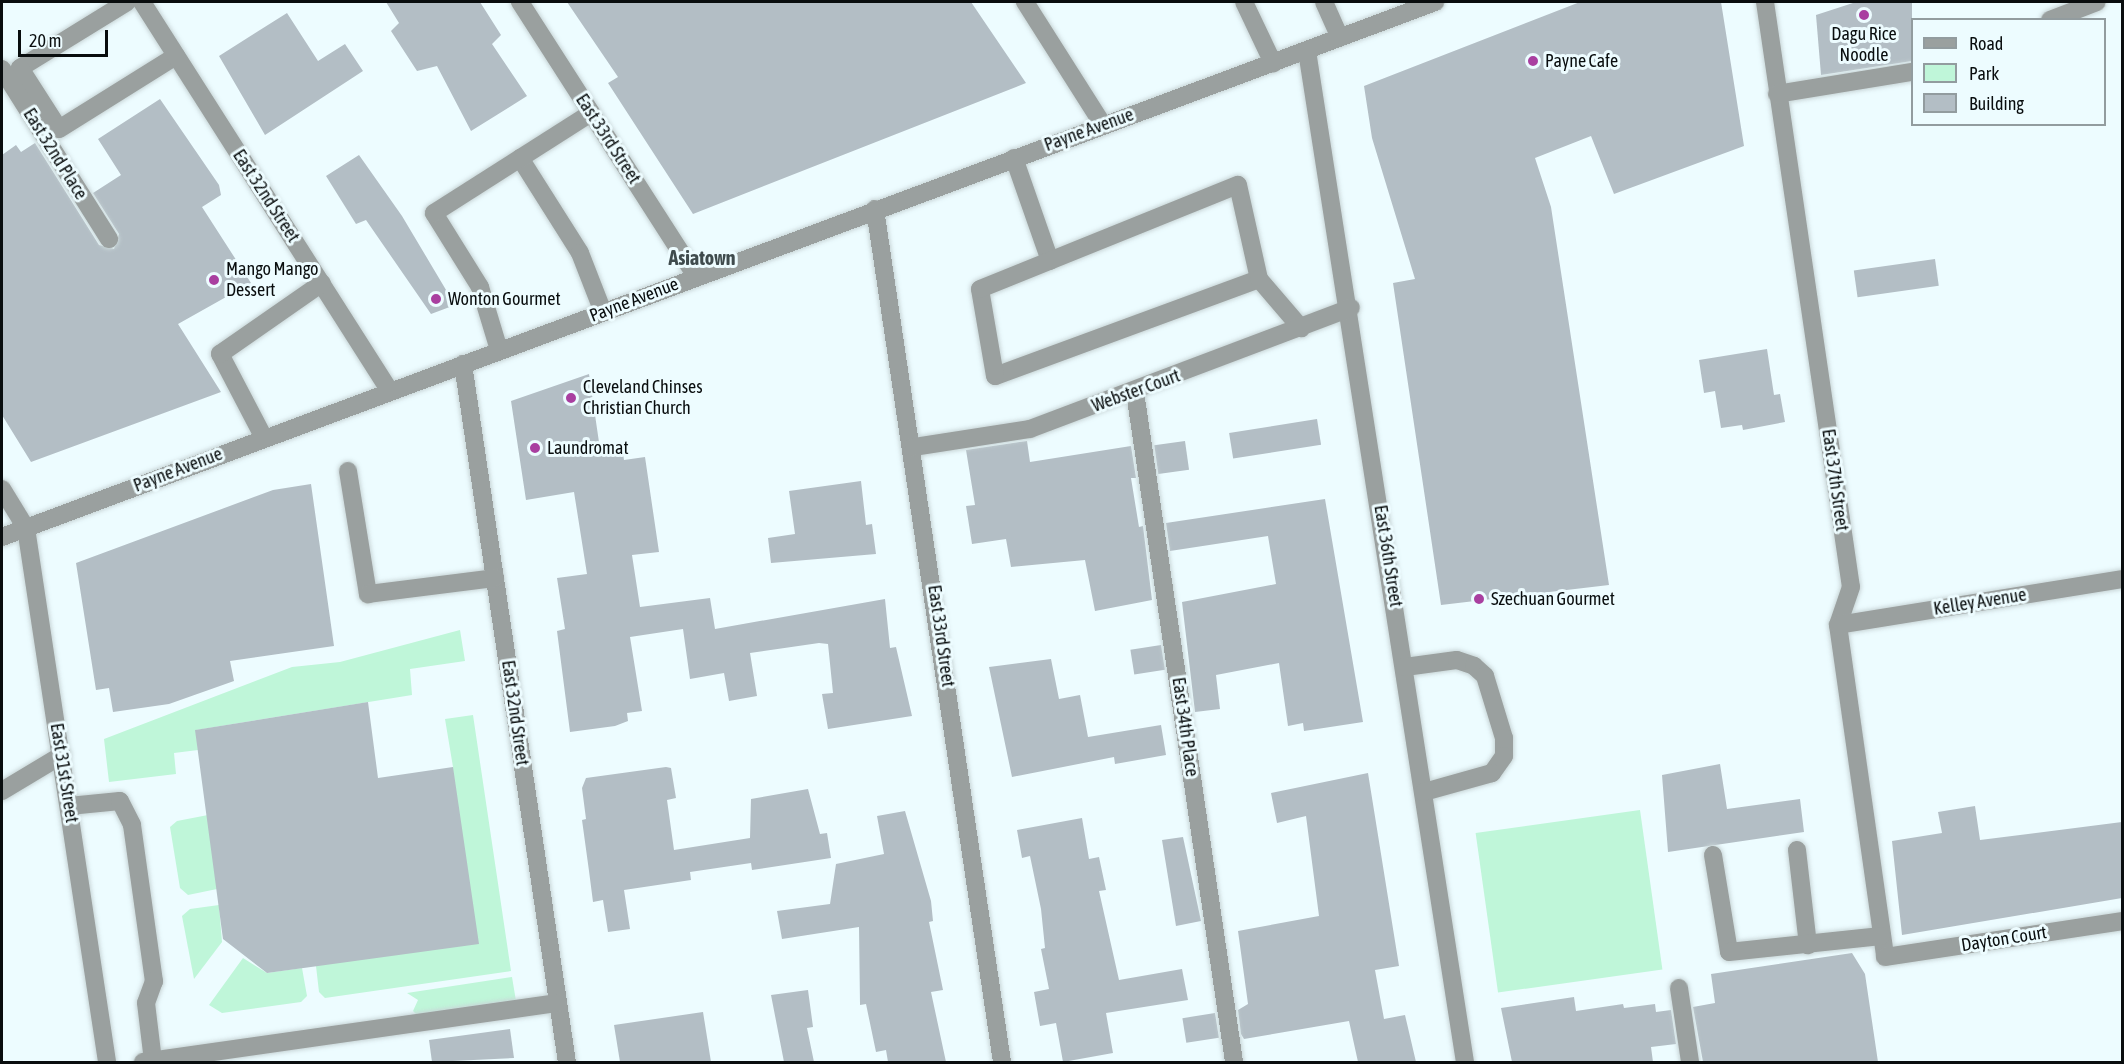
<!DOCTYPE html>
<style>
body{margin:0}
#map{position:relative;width:2124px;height:1064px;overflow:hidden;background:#edfcff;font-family:"Asap Condensed",sans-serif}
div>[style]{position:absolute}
.green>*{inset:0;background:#bff6d9;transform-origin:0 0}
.building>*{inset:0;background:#b3bec5;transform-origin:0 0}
.roads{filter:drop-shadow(0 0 2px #c9d6d8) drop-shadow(0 0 2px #c9d6d8)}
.minor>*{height:18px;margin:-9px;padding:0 9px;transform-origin:9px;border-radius:9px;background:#9aa09f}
.dots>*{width:16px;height:16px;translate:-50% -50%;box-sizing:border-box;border:3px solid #edfcff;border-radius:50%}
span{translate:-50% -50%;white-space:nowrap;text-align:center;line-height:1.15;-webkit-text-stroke:6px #edfcff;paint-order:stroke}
.poi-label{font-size:18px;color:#090d0e}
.left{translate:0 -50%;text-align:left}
.street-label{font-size:18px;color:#090d0e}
.neighbourhood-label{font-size:20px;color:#3f4b4d;font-weight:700}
.frame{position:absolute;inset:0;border:3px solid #090d0e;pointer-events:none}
.legend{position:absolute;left:1911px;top:18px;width:195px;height:108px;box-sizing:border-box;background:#edfcff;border:2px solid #929c9f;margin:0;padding:8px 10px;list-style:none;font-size:18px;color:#090d0e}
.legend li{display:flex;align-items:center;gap:12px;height:30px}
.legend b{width:30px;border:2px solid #929c9f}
.scale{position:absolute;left:18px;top:30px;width:90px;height:27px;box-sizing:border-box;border:3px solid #090d0e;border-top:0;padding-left:8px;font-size:18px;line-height:21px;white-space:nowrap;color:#090d0e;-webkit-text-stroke:4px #edfcff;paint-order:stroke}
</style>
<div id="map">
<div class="green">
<div style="clip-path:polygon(460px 630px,465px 661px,410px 669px,412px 695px,196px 730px,198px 750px,174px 753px,176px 774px,109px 782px,104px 739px,292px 667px,340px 662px)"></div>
<div style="clip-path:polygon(473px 715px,511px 971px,325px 998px,319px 992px,316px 966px,453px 767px,445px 719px)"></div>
<div style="left:1640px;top:810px;width:161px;height:166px;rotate:82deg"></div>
<div style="clip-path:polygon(208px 815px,217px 889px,188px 895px,180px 888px,170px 827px,177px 821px)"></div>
<div style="clip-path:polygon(219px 905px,222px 942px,194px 979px,182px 916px,190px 909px)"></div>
<div style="clip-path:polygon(243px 958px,267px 973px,302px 968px,307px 996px,301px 1002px,222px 1013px,209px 1005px)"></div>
<div style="clip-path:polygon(512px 977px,516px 1001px,418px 1016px,413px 1011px,418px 1000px,407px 993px)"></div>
</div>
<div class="building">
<div style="clip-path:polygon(386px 2px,480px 2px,501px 35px,492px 44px,527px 96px,471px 131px,437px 66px,417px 71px,391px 31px,399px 23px)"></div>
<div style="clip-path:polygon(567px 2px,971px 2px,1026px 83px,693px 214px,608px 83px,618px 77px)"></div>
<div style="clip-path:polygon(1580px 2px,1721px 2px,1744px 146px,1614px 194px,1591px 136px,1535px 158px,1551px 207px,1609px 585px,1441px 605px,1393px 283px,1415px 279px,1372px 138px,1364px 86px)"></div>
<div style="clip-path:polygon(1856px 2px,1912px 2px,1912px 61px,1821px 75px,1816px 15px)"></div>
<div style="clip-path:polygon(287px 13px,318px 61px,345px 44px,363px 71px,265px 135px,219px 56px)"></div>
<div style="clip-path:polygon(160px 99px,219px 185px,221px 195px,202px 207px,251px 283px,178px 324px,221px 392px,31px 462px,2px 415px,2px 155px,16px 145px,21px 152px,35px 143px,99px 245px,114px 249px,119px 234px,93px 193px,121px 175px,98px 139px)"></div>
<div style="clip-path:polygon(359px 155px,402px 216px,455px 305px,431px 314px,366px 220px,356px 224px,326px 176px)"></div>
<div style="left:1935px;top:259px;width:27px;height:82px;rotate:82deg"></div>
<div style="clip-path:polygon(1767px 349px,1774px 395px,1780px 394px,1785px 422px,1743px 430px,1742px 425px,1721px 428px,1715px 391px,1704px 393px,1699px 360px)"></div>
<div style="clip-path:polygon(589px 374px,600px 449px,622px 446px,624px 460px,645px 457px,659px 552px,632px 555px,640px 607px,710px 598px,715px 629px,885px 599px,890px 648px,896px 647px,912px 716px,828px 729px,822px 694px,833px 693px,828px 644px,819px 643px,750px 653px,757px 696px,729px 701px,724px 673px,690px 679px,683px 629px,630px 637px,642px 711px,627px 713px,628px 721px,615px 726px,570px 732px,557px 631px,565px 629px,557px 578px,587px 574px,574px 492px,526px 500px,511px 401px)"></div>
<div style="left:1317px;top:419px;width:26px;height:89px;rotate:81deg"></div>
<div style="clip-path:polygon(1027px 441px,1030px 462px,1131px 446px,1136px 478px,1131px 478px,1139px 527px,1143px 526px,1152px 600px,1095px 611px,1085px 560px,1011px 567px,1006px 539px,972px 544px,966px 506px,975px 505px,966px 450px)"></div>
<div style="left:1185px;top:441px;width:29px;height:31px;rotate:82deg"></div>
<div style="clip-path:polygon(861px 481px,866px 525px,872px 524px,876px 554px,771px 563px,768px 538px,795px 534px,789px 491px)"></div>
<div style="clip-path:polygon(311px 484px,334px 646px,230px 661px,234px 681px,169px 704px,113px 712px,109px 688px,96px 690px,76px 563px,273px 490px)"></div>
<div style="clip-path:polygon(1325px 499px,1363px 722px,1304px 731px,1303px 723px,1288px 726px,1279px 663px,1216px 675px,1220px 709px,1195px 712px,1182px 602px,1276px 584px,1268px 536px,1170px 551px,1166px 523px)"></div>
<div style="left:1161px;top:645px;width:25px;height:31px;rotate:81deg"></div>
<div style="clip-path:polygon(1051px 659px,1059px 699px,1080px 695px,1088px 737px,1161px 725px,1166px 755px,1115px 764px,1114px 757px,1012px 777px,989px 667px)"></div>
<div style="clip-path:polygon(368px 702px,378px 778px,453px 767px,479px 944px,267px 973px,223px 939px,195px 730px)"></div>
<div style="clip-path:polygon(1720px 764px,1727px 809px,1800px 799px,1804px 832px,1668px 852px,1662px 775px)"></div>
<div style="clip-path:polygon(666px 767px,671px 768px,676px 798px,667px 800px,674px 850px,750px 838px,751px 799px,808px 789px,820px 834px,827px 833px,831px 858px,752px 870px,751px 863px,690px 872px,691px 880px,624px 890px,630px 929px,608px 932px,603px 900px,593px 902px,589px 871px,582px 820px,586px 819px,582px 788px,586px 778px)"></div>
<div style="clip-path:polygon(1368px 773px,1399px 966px,1375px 970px,1384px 1019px,1405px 1015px,1416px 1062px,1358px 1062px,1349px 1021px,1244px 1039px,1241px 1034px,1238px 1010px,1248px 1004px,1238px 931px,1319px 916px,1306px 816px,1277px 823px,1271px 793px)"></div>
<div style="clip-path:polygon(1975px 806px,1980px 840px,2122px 822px,2122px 898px,1902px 935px,1892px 841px,1942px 833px,1938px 812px)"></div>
<div style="clip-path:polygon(905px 811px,931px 901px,933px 921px,929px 922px,943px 990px,931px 992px,946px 1062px,888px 1062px,886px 1050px,876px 1052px,866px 1004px,860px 1005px,859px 927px,782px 939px,777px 911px,830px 904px,836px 864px,884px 854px,877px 816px)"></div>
<div style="clip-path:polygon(1082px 818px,1089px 859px,1099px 857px,1106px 890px,1099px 891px,1119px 980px,1182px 969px,1188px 1000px,1106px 1013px,1113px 1053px,1063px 1062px,1056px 1023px,1040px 1026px,1034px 992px,1049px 989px,1041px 949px,1045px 948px,1041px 909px,1030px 856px,1022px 858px,1017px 830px)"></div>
<div style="clip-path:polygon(1183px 837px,1201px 921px,1176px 926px,1162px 840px)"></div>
<div style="clip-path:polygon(1852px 953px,1865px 974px,1878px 1062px,1703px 1062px,1693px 1007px,1715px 1003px,1711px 974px)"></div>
<div style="clip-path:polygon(808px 990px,813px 1027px,807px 1028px,814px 1062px,784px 1062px,771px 995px)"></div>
<div style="clip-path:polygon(1574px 997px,1576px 1011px,1623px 1004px,1624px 1008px,1655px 1004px,1656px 1012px,1671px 1010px,1676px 1044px,1651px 1047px,1653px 1062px,1512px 1062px,1501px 1008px)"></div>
<div style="clip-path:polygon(703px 1012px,711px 1062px,620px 1062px,614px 1025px)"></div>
<div style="left:1215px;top:1013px;width:25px;height:33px;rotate:81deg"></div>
<div style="clip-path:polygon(510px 1029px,514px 1058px,432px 1062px,429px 1040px)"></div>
</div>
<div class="roads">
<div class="minor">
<div style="left:127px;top:2px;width:126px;rotate:148.3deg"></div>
<div style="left:20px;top:68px;width:72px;rotate:57.4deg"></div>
<div style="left:59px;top:129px;width:138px;rotate:-32deg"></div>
<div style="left:142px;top:2px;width:461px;rotate:57.5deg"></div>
<div style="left:520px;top:2px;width:326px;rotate:57.3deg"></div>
<div style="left:1025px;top:2px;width:146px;rotate:57.6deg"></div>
<div style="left:1244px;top:2px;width:68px;rotate:64.6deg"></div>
<div style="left:1324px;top:2px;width:39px;rotate:66deg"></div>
<div style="left:1765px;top:2px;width:591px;rotate:81.64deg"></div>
<div style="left:1851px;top:587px;width:40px;rotate:108.9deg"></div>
<div style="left:1838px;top:625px;width:335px;rotate:81.9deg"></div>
<div style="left:1885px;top:957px;width:240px;rotate:-8.6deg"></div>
<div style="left:2050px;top:20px;width:50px;rotate:-21deg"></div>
<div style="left:1307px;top:51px;width:1023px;rotate:81.12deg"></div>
<div style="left:2px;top:69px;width:201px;rotate:57.8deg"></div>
<div style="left:1777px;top:94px;width:137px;rotate:-9.3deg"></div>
<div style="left:520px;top:158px;width:112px;rotate:57.7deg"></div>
<div style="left:580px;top:253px;width:63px;rotate:68.7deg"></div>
<div style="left:1014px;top:158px;width:109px;rotate:70.7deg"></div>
<div style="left:875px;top:209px;width:862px;rotate:81.53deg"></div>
<div style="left:1259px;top:279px;width:281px;rotate:159.8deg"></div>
<div style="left:995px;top:376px;width:88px;rotate:-99.8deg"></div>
<div style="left:980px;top:289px;width:278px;rotate:-22deg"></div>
<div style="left:1238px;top:185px;width:96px;rotate:77.4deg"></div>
<div style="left:1259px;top:279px;width:65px;rotate:49.4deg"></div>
<div style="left:499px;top:350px;width:66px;rotate:-106.8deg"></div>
<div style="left:480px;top:287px;width:87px;rotate:-121.9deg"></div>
<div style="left:434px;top:213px;width:186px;rotate:-32.5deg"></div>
<div style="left:463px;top:364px;width:706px;rotate:81.53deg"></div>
<div style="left:1135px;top:392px;width:677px;rotate:81.59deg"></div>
<div style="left:264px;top:438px;width:95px;rotate:-117.6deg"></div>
<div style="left:220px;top:354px;width:124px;rotate:-34.8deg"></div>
<div style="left:914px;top:447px;width:117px;rotate:-8.8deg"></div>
<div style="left:1030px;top:429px;width:343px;rotate:-20.7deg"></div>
<div style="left:348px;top:471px;width:125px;rotate:80.8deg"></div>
<div style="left:368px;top:594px;width:128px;rotate:-7.2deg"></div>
<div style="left:2px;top:489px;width:46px;rotate:58.4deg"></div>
<div style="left:26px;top:528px;width:540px;rotate:81.37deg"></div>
<div style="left:2px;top:537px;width:1530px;rotate:-20.47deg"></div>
<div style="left:1838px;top:625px;width:288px;rotate:-9.2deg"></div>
<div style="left:1405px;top:667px;width:52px;rotate:-7.7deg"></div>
<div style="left:1457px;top:660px;width:18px;rotate:19deg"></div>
<div style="left:1474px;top:666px;width:15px;rotate:42deg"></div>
<div style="left:1485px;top:676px;width:65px;rotate:73deg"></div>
<div style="left:1504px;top:738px;width:18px;rotate:90deg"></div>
<div style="left:1504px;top:756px;width:21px;rotate:125deg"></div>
<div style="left:1492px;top:773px;width:71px;rotate:164.4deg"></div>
<div style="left:2px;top:791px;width:70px;rotate:-31deg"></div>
<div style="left:69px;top:806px;width:51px;rotate:-5.6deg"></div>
<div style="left:120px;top:801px;width:27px;rotate:63deg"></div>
<div style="left:132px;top:825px;width:158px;rotate:82deg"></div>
<div style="left:154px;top:981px;width:23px;rotate:110deg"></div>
<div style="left:146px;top:1003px;width:58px;rotate:83.1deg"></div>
<div style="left:1797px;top:850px;width:96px;rotate:83.4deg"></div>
<div style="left:1713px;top:855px;width:98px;rotate:80.6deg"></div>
<div style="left:1729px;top:952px;width:153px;rotate:-6deg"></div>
<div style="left:1679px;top:988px;width:75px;rotate:81.5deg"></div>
<div style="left:143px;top:1062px;width:419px;rotate:-8.1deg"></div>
</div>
</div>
<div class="dots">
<div style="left:1864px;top:15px;background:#a93fa0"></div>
<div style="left:1533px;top:61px;background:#a93fa0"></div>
<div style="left:214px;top:280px;background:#a93fa0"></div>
<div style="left:436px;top:299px;background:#a93fa0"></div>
<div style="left:571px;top:398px;background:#a93fa0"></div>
<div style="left:535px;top:448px;background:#a93fa0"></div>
<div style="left:1479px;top:599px;background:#a93fa0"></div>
</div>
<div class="poi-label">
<span style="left:1864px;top:45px">Dagu Rice<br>Noodle</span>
<span class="left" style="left:1545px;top:61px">Payne Cafe</span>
<span class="left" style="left:226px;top:280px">Mango Mango<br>Dessert</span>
<span class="left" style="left:448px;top:299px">Wonton Gourmet</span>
<span class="left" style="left:583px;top:398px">Cleveland Chinses<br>Christian Church</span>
<span class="left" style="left:547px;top:448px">Laundromat</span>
<span class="left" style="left:1491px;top:599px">Szechuan Gourmet</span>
</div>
<div class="street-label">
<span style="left:1089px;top:130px;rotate:-20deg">Payne Avenue</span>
<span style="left:608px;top:139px;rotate:57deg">East 33rd Street</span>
<span style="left:55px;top:154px;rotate:58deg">East 32nd Place</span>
<span style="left:266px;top:196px;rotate:57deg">East 32nd Street</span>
<span style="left:634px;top:300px;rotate:-21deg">Payne Avenue</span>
<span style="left:1136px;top:391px;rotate:-20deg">Webster Court</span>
<span style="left:178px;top:470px;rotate:-21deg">Payne Avenue</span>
<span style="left:1835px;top:480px;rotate:82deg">East 37th Street</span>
<span style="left:1388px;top:556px;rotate:81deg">East 36th Street</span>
<span style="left:1980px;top:602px;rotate:-9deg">Kelley Avenue</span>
<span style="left:941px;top:636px;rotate:82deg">East 33rd Street</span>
<span style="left:515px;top:713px;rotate:82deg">East 32nd Street</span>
<span style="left:1185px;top:727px;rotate:82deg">East 34th Place</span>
<span style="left:64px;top:773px;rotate:81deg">East 31st Street</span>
<span style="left:2004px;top:939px;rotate:-9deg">Dayton Court</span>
</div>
<div class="neighbourhood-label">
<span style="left:702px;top:257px">Asiatown</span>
</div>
<div class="frame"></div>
<ul class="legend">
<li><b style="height:8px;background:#9aa09f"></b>Road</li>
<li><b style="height:16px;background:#bff6d9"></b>Park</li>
<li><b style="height:16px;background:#b3bec5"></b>Building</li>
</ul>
<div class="scale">20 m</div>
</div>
